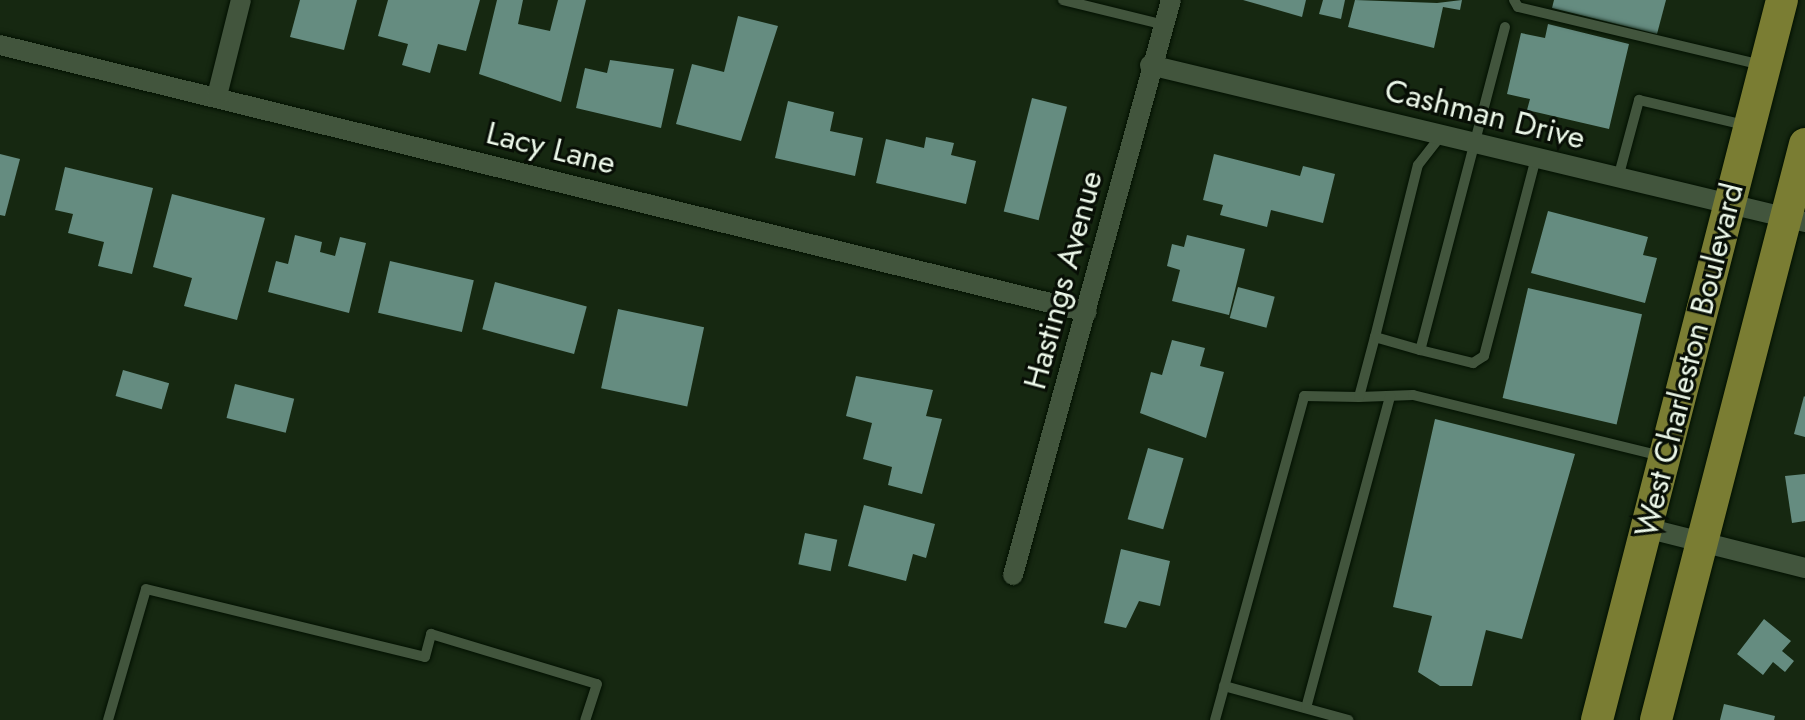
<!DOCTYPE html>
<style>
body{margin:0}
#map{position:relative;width:1805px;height:720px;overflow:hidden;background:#162811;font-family:Jost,sans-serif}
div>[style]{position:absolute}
.building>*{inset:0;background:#658c80;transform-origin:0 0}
.roads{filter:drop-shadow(0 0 2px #021000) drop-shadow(0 0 2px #021000)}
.service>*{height:10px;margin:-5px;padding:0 5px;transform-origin:5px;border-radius:5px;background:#42553d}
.minor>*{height:20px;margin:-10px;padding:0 10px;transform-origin:10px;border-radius:10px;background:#42553d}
.primary>*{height:32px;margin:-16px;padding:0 16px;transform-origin:16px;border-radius:16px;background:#7a7d33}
span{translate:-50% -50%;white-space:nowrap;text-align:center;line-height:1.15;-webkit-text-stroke:6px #070e05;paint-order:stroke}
.street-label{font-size:32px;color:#ecf8e9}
</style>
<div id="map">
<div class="building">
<div style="clip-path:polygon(300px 0,357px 0,344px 50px,290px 37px)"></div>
<div style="clip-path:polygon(388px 0,480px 0,466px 51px,438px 44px,430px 73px,402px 65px,408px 44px,378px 36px)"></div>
<div style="clip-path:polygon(497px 0,523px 0,518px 24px,550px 31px,558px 0,586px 0,561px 102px,479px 74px)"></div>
<div style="clip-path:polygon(1243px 0,1306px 0,1302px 17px)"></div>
<div style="clip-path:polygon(1323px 0,1345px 0,1341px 19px,1319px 14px)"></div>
<div style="clip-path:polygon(1355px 0,1437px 3px,1462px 0,1460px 10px,1443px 7px,1434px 48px,1348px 27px)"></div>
<div style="clip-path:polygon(1554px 0,1666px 0,1657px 34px,1552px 8px)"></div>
<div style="clip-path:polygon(738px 16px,778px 26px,741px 141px,676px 124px,692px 64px,724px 72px)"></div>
<div style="clip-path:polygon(1548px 24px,1629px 44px,1609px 129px,1527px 110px,1530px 99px,1507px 94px,1521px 33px,1545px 38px)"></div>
<div style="clip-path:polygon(610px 60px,674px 69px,661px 128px,576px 108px,585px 68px,607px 73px)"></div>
<div style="left:1032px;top:98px;width:36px;height:117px;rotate:14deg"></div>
<div style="clip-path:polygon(788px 101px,834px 112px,830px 131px,863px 138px,855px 176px,775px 158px)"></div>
<div style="clip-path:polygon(926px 137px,954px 143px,951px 155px,976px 161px,966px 204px,876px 183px,886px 139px,924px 148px)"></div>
<div style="clip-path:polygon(0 154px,20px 159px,5px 216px,0 215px)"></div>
<div style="clip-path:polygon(1214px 154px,1300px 176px,1303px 166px,1335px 174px,1323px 223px,1271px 210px,1267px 227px,1220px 215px,1223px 205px,1203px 200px)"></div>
<div style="clip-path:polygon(65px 167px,153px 188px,132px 274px,98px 266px,104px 242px,68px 233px,73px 214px,55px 210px)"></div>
<div style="clip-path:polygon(172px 194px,265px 218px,237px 320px,184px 306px,192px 278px,153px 267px)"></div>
<div style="clip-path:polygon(1548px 211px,1648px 237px,1643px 255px,1657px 258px,1645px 303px,1531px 273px)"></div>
<div style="clip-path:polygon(295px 235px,322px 242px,320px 252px,335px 256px,340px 237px,366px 243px,349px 313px,268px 292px,276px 261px,288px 264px)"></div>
<div style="clip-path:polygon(1187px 235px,1245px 249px,1229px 315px,1172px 301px,1180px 270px,1167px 266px,1172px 244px,1184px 247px)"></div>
<div style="left:390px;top:261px;width:86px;height:53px;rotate:13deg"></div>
<div style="left:495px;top:282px;width:95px;height:49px;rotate:15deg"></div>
<div style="left:1238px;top:287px;width:38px;height:32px;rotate:15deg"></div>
<div style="left:1528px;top:288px;width:117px;height:113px;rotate:13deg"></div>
<div style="left:618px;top:309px;width:88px;height:81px;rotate:12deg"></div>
<div style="clip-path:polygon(1172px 340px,1205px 348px,1200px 366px,1224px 372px,1206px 438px,1140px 413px,1151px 372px,1162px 375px)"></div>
<div style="left:123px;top:370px;width:48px;height:27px;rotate:16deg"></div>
<div style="clip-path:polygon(856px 376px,933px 390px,926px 416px,942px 419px,922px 494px,888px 485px,892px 467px,863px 459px,872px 423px,846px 416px)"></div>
<div style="left:235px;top:384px;width:61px;height:35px;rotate:14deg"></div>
<div style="clip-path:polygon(1804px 396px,1805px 397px,1805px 437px,1794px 434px)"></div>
<div style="clip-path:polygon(1435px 419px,1575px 454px,1522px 639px,1486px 630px,1472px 686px,1440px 686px,1418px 672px,1432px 616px,1393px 607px)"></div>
<div style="left:1148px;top:448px;width:37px;height:74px;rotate:16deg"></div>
<div style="clip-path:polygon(1805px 474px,1805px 521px,1792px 523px,1785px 476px)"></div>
<div style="clip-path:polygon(864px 505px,935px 524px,926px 558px,913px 554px,906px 581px,848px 566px)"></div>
<div style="left:805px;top:533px;width:33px;height:32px;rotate:12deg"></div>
<div style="clip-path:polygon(1121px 549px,1170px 561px,1160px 606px,1139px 601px,1126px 628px,1104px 623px)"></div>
<div style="clip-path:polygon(1764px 619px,1791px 641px,1782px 651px,1794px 661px,1785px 672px,1773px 662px,1763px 675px,1737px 654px)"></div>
<div style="clip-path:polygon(1724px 704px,1775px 716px,1774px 720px,1720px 720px)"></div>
</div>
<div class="roads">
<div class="service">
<div style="left:1063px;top:0;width:105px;rotate:13.8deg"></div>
<div style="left:1514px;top:0;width:8px;rotate:60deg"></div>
<div style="left:1518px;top:7px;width:250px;rotate:13.4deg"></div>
<div style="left:1505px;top:27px;width:334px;rotate:104.7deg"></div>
<div style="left:1420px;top:350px;width:55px;rotate:13.8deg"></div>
<div style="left:1473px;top:363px;width:13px;rotate:-32deg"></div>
<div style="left:1484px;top:356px;width:205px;rotate:-75.3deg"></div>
<div style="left:1618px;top:178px;width:81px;rotate:-74.9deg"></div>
<div style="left:1639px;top:100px;width:109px;rotate:13.3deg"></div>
<div style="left:1375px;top:337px;width:177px;rotate:-76deg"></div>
<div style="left:1418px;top:165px;width:39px;rotate:-52deg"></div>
<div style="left:1359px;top:397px;width:54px;rotate:-2.1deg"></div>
<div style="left:1413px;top:395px;width:256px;rotate:13.8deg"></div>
<div style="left:1224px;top:686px;width:129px;rotate:15.3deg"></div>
<div style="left:1306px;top:708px;width:323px;rotate:-74.9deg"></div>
<div style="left:108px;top:720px;width:136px;rotate:-73.8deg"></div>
<div style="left:146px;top:589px;width:287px;rotate:13.7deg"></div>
<div style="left:425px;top:657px;width:24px;rotate:-75deg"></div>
<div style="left:431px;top:634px;width:173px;rotate:16.8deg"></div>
<div style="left:597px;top:684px;width:38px;rotate:108deg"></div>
<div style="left:1215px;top:720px;width:336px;rotate:-74.6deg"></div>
<div style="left:1304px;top:396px;width:55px;rotate:1deg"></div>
<div style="left:1359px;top:397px;width:62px;rotate:-75.1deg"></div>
<div style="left:1375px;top:337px;width:47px;rotate:16.1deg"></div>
</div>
<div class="minor">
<div style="left:0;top:45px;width:1119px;rotate:13.8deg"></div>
<div style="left:1150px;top:65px;width:674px;rotate:13.48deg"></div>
<div style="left:217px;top:96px;width:99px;rotate:-76deg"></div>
<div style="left:1646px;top:528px;width:164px;rotate:14.1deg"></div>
<div style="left:1013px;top:575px;width:596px;rotate:-74.64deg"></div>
</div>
<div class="primary">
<div style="left:1597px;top:720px;width:743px;rotate:-75.59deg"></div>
<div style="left:1656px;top:720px;width:595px;rotate:-75.5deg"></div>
</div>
</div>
<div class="street-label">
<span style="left:1485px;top:114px;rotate:14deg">Cashman Drive</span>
<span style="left:551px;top:148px;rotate:14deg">Lacy Lane</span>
<span style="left:1063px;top:280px;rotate:-75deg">Hastings Avenue</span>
<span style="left:1689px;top:360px;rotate:-76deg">West Charleston Boulevard</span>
</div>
</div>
